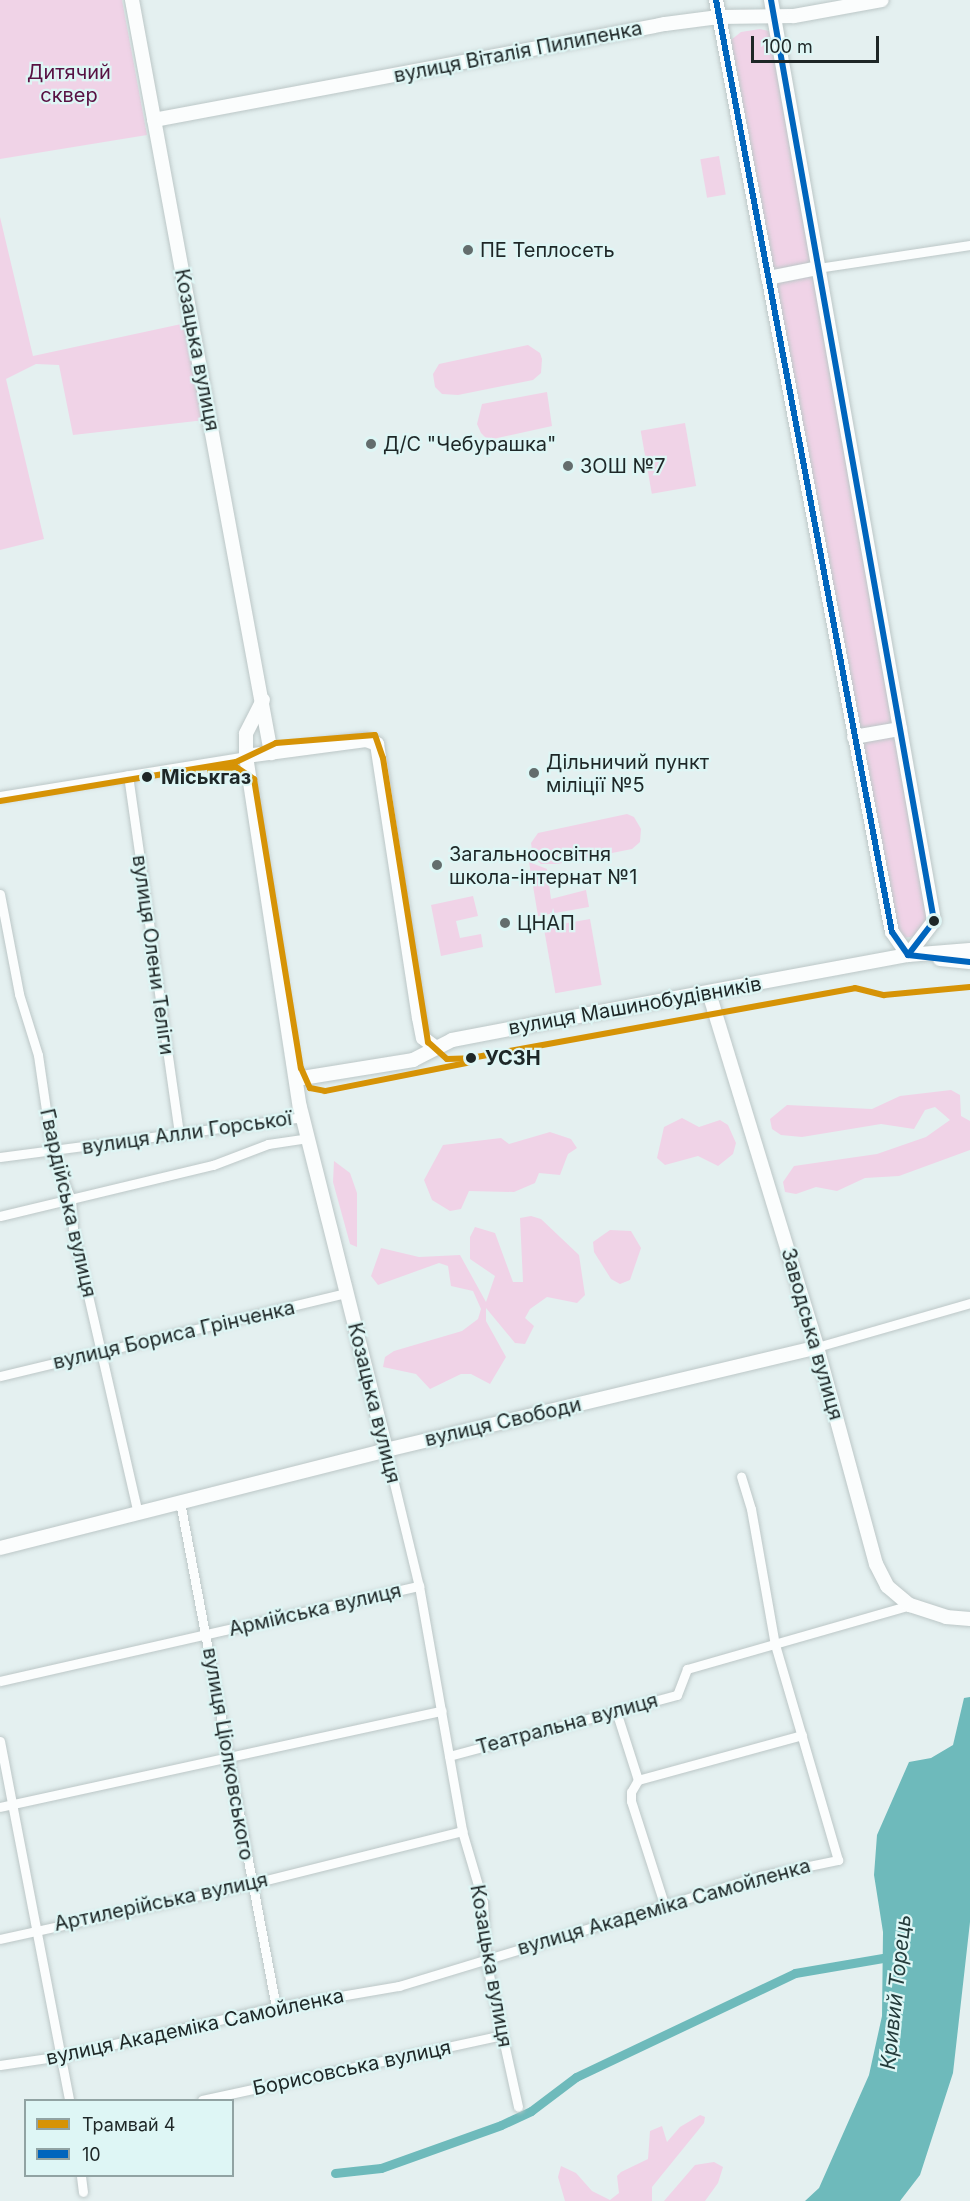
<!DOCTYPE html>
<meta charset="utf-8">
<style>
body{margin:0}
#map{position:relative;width:970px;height:2201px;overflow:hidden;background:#e4f0f0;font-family:Inter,sans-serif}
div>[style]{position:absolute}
.green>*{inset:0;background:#f0d3e7;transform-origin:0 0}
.water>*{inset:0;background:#6ebabb}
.canal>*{height:9px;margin:-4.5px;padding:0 4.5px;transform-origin:4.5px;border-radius:4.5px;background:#6ebabb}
.roads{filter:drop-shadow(0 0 2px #bcc7c7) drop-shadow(0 0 2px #bcc7c7)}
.street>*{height:9px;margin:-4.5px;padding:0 4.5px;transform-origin:4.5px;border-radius:4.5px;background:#fbfdfd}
.secondary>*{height:14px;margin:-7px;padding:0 7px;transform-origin:7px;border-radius:7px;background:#fbfdfd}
.bus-1>*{height:6px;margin:-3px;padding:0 3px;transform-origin:3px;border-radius:3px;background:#0065bd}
.tram-1>*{height:6px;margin:-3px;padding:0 3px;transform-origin:3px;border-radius:3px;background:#d69306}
.dots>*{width:16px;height:16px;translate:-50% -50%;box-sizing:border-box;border:3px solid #def6f5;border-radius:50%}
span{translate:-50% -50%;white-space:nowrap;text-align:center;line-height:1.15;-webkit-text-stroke:4.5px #def6f5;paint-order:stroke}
.street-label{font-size:20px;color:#1e2727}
.park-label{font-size:20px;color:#581143}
.poi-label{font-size:20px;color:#1e2727}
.left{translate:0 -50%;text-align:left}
.stop-label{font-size:20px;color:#1e2727;font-weight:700}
.water-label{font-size:21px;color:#243b3b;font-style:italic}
.legend{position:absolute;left:24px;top:2099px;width:210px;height:78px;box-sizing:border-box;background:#def6f5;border:2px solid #91a3a3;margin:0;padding:8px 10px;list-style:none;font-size:18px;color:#1e2727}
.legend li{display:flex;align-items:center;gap:12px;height:30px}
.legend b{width:30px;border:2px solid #91a3a3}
.scale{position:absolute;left:751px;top:36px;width:128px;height:27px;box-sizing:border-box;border:3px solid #1e2727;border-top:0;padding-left:8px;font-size:18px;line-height:21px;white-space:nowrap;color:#1e2727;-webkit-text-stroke:4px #def6f5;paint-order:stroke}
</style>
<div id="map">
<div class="green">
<div style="clip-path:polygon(0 0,122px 0,147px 135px,0 159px)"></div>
<div style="clip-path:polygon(760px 29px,769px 31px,932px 933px,899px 939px,731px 40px,741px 32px)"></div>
<div style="left:719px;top:156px;width:39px;height:19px;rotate:80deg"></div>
<div style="clip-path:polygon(0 217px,33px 356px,186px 323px,205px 420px,73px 435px,59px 365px,36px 364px,6px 379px,44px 539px,0 550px)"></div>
<div style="clip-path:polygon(528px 345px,540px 353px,542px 359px,541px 373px,533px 380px,458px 395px,442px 394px,435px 387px,433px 374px,439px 364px)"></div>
<div style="clip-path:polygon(547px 392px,552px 426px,488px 440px,481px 433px,477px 424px,482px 404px)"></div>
<div style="left:685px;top:423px;width:64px;height:45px;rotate:80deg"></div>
<div style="clip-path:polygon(627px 814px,634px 817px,641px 829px,640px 842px,632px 849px,557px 864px,541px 864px,533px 857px,531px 843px,538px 833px)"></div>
<div style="clip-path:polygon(529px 862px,547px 869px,551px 899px,586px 890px,589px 907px,538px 916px)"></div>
<div style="clip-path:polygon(473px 896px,478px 916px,456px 921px,460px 938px,481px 934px,483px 947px,441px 956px,431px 905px)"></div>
<div style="left:590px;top:919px;width:67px;height:47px;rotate:80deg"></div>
<div style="clip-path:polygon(951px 1090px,960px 1095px,961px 1116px,970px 1121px,970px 1150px,899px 1176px,865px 1178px,837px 1191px,816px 1187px,796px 1194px,785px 1192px,783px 1182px,794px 1166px,877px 1154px,926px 1137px,950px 1120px,935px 1107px,925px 1110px,914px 1129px,881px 1124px,802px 1137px,781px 1135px,772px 1129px,770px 1119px,787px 1105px,872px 1109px,900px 1096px)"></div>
<div style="clip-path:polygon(682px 1118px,699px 1127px,720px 1120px,728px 1125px,736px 1143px,733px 1154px,718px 1166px,698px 1156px,665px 1165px,657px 1158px,664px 1127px)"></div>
<div style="clip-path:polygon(550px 1132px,571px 1139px,577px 1148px,568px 1154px,560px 1175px,539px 1173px,535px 1183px,514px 1192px,469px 1191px,461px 1209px,450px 1211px,432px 1200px,424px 1180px,443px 1145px,501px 1138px,509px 1144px)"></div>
<div style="clip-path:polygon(334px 1161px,350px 1173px,357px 1193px,357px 1247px,350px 1244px,333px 1182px)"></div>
<div style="clip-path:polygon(531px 1216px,541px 1219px,579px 1255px,585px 1295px,577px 1303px,547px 1297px,530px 1309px,525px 1318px,534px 1326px,525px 1344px,515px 1343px,486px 1308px,486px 1321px,506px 1357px,490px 1384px,471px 1374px,461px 1374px,430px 1389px,416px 1374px,383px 1367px,385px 1357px,394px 1351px,462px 1331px,478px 1319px,481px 1309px,473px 1291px,451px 1286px,448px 1266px,439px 1263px,378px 1285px,371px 1276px,381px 1248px,419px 1257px,460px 1255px,486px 1302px,495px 1276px,470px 1259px,470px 1237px,475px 1227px,495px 1233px,513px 1282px,523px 1282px,520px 1218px)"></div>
<div style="clip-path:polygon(610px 1230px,631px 1231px,641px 1248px,630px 1280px,620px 1284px,611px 1279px,594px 1252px,593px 1242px)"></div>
<div style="clip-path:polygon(700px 2115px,705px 2117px,704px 2123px,652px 2187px,652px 2201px,565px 2201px,558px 2177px,561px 2166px,576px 2173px,592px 2191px,610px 2200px,619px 2193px,617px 2176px,621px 2172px,648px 2159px,650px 2131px,662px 2126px,667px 2142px,680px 2127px)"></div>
<div style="clip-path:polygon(714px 2162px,723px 2167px,718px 2183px,705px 2201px,664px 2201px,695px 2165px)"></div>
</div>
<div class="water">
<div style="clip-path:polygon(970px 1697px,970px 1922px,953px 2073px,920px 2175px,900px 2201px,805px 2201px,819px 2188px,869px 2075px,882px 2016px,883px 1932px,874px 1875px,877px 1835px,909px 1762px,931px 1758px,953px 1745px,964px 1698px)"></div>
</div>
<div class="canal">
<div style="left:335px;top:2173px;width:46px;rotate:-6.2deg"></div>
<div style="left:381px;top:2168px;width:127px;rotate:-19.7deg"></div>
<div style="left:501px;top:2125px;width:33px;rotate:-25deg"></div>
<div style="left:531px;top:2111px;width:56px;rotate:-37.1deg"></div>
<div style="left:576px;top:2077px;width:242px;rotate:-25.4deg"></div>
<div style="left:795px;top:1973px;width:89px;rotate:-9.7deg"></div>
</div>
<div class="roads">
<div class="street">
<div style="left:818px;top:268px;width:154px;rotate:-8.6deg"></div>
<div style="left:128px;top:775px;width:363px;rotate:81.9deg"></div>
<div style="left:0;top:796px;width:249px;rotate:-9.2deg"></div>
<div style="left:0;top:894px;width:102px;rotate:79.2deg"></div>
<div style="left:19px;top:994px;width:64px;rotate:72.7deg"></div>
<div style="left:38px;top:1055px;width:97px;rotate:81.7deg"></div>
<div style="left:52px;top:1151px;width:53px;rotate:68.8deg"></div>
<div style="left:71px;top:1200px;width:30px;rotate:86deg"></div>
<div style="left:73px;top:1230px;width:290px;rotate:77.1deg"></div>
<div style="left:0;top:1157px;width:306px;rotate:-7.5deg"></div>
<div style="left:0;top:1216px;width:219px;rotate:-13.5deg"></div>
<div style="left:213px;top:1165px;width:59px;rotate:-20.9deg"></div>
<div style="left:268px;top:1144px;width:40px;rotate:-8.5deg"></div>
<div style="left:817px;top:1347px;width:159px;rotate:-16deg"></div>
<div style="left:0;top:1376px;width:357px;rotate:-13.5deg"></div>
<div style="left:386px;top:1450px;width:140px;rotate:76.4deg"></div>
<div style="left:419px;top:1586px;width:249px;rotate:80deg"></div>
<div style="left:462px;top:1831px;width:74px;rotate:73.5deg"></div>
<div style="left:483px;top:1902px;width:59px;rotate:87.1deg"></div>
<div style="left:486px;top:1961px;width:149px;rotate:77.6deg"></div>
<div style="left:180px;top:1502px;width:514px;rotate:79.24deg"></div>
<div style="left:0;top:1681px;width:430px;rotate:-12.8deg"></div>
<div style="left:616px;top:1711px;width:72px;rotate:72.3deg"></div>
<div style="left:638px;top:1780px;width:14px;rotate:120deg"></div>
<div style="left:631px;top:1792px;width:9px;rotate:90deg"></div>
<div style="left:631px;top:1801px;width:108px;rotate:72.2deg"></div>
<div style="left:0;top:1741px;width:366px;rotate:79.1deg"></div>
<div style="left:449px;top:1756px;width:236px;rotate:-15deg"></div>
<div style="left:677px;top:1695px;width:28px;rotate:-69deg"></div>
<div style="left:687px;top:1669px;width:232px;rotate:-16deg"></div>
<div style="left:638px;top:1780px;width:170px;rotate:-15.3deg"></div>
<div style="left:0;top:1807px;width:452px;rotate:-12.3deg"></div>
<div style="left:0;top:1939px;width:256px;rotate:-12.4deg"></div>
<div style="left:250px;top:1884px;width:219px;rotate:-14deg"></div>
<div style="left:0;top:2065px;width:63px;rotate:-8.3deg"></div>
<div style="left:62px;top:2056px;width:220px;rotate:-12.9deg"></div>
<div style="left:276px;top:2007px;width:125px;rotate:-9.7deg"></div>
<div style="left:399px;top:1986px;width:377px;rotate:-16.9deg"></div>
<div style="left:760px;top:1876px;width:80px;rotate:-11.6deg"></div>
<div style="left:838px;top:1860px;width:224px;rotate:-106.3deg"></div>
<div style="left:775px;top:1645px;width:138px;rotate:-100deg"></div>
<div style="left:751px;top:1509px;width:34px;rotate:-107deg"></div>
<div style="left:202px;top:2100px;width:307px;rotate:-12.2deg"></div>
<div style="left:81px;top:2176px;width:16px;rotate:83deg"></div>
</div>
<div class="secondary">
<div style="left:132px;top:0;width:766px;rotate:79.54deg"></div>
<div style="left:716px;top:0;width:948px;rotate:79.31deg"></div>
<div style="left:892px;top:932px;width:28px;rotate:55deg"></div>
<div style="left:771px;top:0;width:935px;rotate:79.96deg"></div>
<div style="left:934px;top:921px;width:43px;rotate:127.4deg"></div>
<div style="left:154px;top:120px;width:520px;rotate:-10.64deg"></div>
<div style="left:665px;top:24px;width:54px;rotate:-7.4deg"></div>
<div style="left:719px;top:17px;width:75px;rotate:-0.8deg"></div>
<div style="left:794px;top:16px;width:89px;rotate:-10.3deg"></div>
<div style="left:768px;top:278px;width:51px;rotate:-11.3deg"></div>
<div style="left:263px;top:700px;width:38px;rotate:117deg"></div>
<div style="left:246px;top:734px;width:22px;rotate:90deg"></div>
<div style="left:246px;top:756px;width:355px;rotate:81.3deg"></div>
<div style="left:300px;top:1107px;width:354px;rotate:75.9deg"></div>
<div style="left:854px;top:737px;width:47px;rotate:-9.9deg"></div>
<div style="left:246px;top:756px;width:121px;rotate:-7.6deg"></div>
<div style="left:366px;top:740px;width:12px;rotate:20deg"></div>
<div style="left:377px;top:744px;width:277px;rotate:81.3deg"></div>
<div style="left:419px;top:1018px;width:20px;rotate:79deg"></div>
<div style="left:423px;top:1038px;width:15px;rotate:37deg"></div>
<div style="left:940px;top:959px;width:30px;rotate:6deg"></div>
<div style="left:709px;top:993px;width:370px;rotate:73deg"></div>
<div style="left:817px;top:1347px;width:225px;rotate:74.8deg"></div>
<div style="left:876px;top:1564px;width:25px;rotate:63deg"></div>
<div style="left:887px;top:1586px;width:30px;rotate:40deg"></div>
<div style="left:910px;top:1605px;width:38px;rotate:18deg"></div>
<div style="left:946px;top:1617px;width:24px;rotate:5deg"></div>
<div style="left:296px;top:1079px;width:119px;rotate:-9.2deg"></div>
<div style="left:413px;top:1060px;width:44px;rotate:-27.1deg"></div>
<div style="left:452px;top:1040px;width:107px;rotate:-10.8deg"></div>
<div style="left:557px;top:1020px;width:357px;rotate:-10.5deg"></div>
<div style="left:908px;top:955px;width:62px;rotate:-4.6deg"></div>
<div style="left:0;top:1548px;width:398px;rotate:-14.2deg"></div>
<div style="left:386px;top:1450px;width:443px;rotate:-13.4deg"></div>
</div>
</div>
<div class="bus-1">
<div style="left:716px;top:0;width:948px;rotate:79.31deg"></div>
<div style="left:892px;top:932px;width:28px;rotate:55deg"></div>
<div style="left:771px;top:0;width:935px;rotate:79.96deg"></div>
<div style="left:934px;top:921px;width:43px;rotate:127.4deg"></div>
<div style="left:908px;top:955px;width:62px;rotate:6.4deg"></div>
</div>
<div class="tram-1">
<div style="left:210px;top:771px;width:26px;rotate:-9deg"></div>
<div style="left:236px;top:767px;width:22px;rotate:34deg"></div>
<div style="left:254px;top:779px;width:293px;rotate:80.8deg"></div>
<div style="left:301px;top:1068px;width:22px;rotate:66deg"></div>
<div style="left:310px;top:1088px;width:15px;rotate:11deg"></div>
<div style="left:325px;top:1091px;width:149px;rotate:-11.2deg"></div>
<div style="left:0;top:801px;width:239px;rotate:-9.4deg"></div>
<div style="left:236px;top:762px;width:44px;rotate:-25.4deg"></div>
<div style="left:276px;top:743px;width:99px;rotate:-4.6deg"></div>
<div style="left:375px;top:735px;width:24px;rotate:71deg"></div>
<div style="left:383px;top:758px;width:288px;rotate:81deg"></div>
<div style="left:428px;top:1042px;width:25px;rotate:42deg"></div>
<div style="left:447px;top:1059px;width:24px;rotate:-2deg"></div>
<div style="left:471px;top:1058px;width:390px;rotate:-10.3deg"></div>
<div style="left:855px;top:988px;width:30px;rotate:14deg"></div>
<div style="left:884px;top:995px;width:86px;rotate:-5.3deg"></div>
</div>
<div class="dots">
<div style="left:468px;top:250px;background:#636d6d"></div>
<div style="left:371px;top:444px;background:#636d6d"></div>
<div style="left:568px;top:466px;background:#636d6d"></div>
<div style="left:534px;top:773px;background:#636d6d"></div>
<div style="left:147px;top:777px;background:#1e2727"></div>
<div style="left:437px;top:865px;background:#636d6d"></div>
<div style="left:934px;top:921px;background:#1e2727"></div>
<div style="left:505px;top:923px;background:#636d6d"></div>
<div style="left:471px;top:1058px;background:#1e2727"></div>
</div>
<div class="street-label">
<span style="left:518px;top:52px;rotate:-11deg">вулиця Віталія Пилипенка</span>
<span style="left:197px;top:350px;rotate:79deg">Козацька вулиця</span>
<span style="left:153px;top:955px;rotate:82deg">вулиця Олени Теліги</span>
<span style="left:635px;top:1006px;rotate:-10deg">вулиця Машинобудівників</span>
<span style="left:187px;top:1133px;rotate:-8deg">вулиця Алли Горської</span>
<span style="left:68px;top:1203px;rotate:77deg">Гвардійська вулиця</span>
<span style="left:812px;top:1334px;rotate:74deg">Заводська вулиця</span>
<span style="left:174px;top:1335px;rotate:-13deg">вулиця Бориса Грінченка</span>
<span style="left:374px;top:1403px;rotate:76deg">Козацька вулиця</span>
<span style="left:503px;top:1422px;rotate:-13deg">вулиця Свободи</span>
<span style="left:315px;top:1610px;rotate:-13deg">Армійська вулиця</span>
<span style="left:567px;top:1724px;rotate:-15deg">Театральна вулиця</span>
<span style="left:228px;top:1754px;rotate:80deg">вулиця Ціолковського</span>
<span style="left:161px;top:1902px;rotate:-12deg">Артилерійська вулиця</span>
<span style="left:664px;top:1907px;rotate:-16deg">вулиця Академіка Самойленка</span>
<span style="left:491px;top:1966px;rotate:80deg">Козацька вулиця</span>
<span style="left:195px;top:2027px;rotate:-12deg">вулиця Академіка Самойленка</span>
<span style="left:352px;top:2068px;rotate:-12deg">Борисовська вулиця</span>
</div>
<div class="park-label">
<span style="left:69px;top:84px">Дитячий<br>сквер</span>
</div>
<div class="poi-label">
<span class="left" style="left:480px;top:250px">ПЕ Теплосеть</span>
<span class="left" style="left:383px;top:444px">Д/С "Чебурашка"</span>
<span class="left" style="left:580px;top:466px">ЗОШ №7</span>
<span class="left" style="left:546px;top:774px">Дільничий пункт<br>міліції №5</span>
<span class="left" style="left:449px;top:866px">Загальноосвітня<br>школа-інтернат №1</span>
<span class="left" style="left:517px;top:923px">ЦНАП</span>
</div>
<div class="stop-label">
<span class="left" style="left:161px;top:777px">Міськгаз</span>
<span class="left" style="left:485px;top:1058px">УСЗН</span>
</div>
<div class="water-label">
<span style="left:896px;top:1992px;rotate:-84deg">Кривий Торець</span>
</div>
<ul class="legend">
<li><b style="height:8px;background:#d69306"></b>Трамвай 4</li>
<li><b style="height:8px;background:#0065bd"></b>10</li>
</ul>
<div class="scale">100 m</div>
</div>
